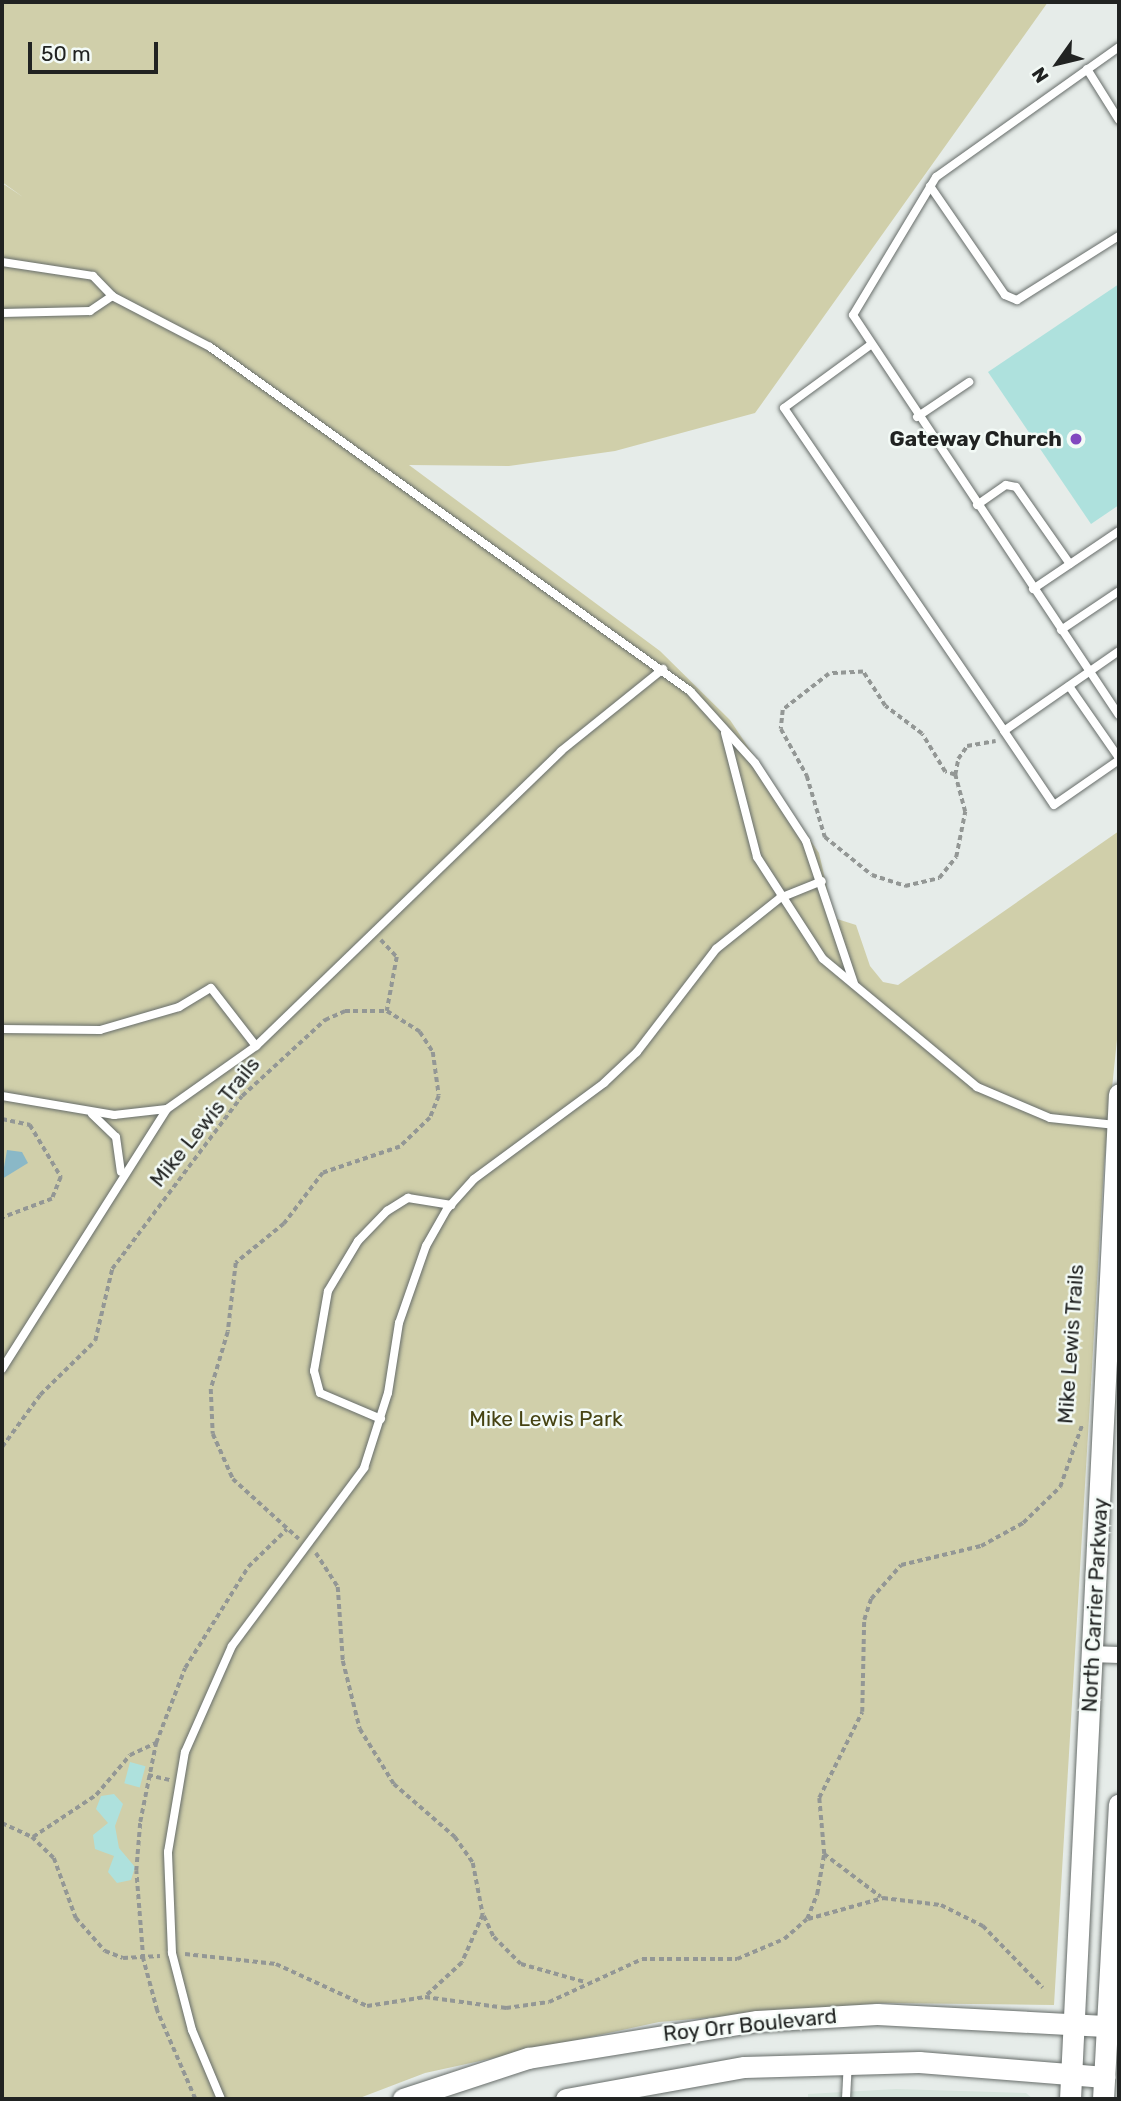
<!DOCTYPE html>
<style>
body{margin:0}
#map{position:relative;width:1121px;height:2101px;overflow:hidden;background:#e6ece9;font-family:Rubik,sans-serif}
div>[style]{position:absolute}
.built>*{inset:0;background:#d6e4dc}
.green>*{inset:0;background:#d0cfaa}
.water>*{inset:0;background:#8ab8c7}
.building>*{inset:0;background:#aee1dd;transform-origin:0 0}
.path>*{height:3.5px;margin-top:-1.75px;transform-origin:0;background:repeating-linear-gradient(90deg,#939795 0 5px,transparent 0 8.5px)}
.roads{filter:drop-shadow(0 0 2px #676d6a) drop-shadow(0 0 2px #676d6a)}
.service>*{height:8px;margin:-4px;padding:0 4px;transform-origin:4px;border-radius:4px;background:#fff}
.minor>*{height:16px;margin:-8px;padding:0 8px;transform-origin:8px;border-radius:8px;background:#fff}
.secondary>*{height:21px;margin:-10.5px;padding:0 10.5px;transform-origin:10.5px;border-radius:10.5px;background:#fff}
.dots>*{width:19px;height:19px;translate:-50% -50%;box-sizing:border-box;border:4px solid #f3faf6;border-radius:50%}
span{translate:-50% -50%;white-space:nowrap;text-align:center;line-height:1.15;-webkit-text-stroke:5px #f3faf6;paint-order:stroke}
.poi-label{font-size:21px;color:#212322;font-weight:700}
.right{translate:-100% -50%;text-align:right}
.street-label{font-size:21px;color:#212322}
.park-label{font-size:21px;color:#464313}
.frame{position:absolute;inset:0;border:4px solid #212322;pointer-events:none}
.north{position:absolute;left:1023px;top:28px;width:70px;height:70px;-webkit-text-stroke:5px #f3faf6;paint-order:stroke;rotate:236deg;font-size:19px;font-weight:700;line-height:28px;text-align:center;color:#212322}
.north::after{content:'';display:block;margin:auto;width:24px;height:32px;background:#212322;clip-path:polygon(50% 0,100% 100%,50% 72%,0 100%)}
.scale{position:absolute;left:28px;top:42px;width:130px;height:32px;box-sizing:border-box;border:4px solid #212322;border-top:0;padding-left:9px;font-size:21px;line-height:24px;white-space:nowrap;color:#212322;-webkit-text-stroke:5px #f3faf6;paint-order:stroke}
</style>
<div id="map">
<div class="built">
<div style="clip-path:polygon(896px 2089px,1026px 2093px,1033px 2099px,808px 2099px,808px 2094px)"></div>
</div>
<div class="green">
<div style="clip-path:polygon(2px 2px,1048px 2px,755px 413px,615px 451px,509px 466px,409px 465px,660px 651px,730px 720px,819px 853px,834px 918px,856px 925px,870px 966px,883px 982px,898px 985px,1119px 831px,1119px 1020px,1104px 1166px,1054px 2005px,882px 2003px,659px 2022px,425px 2073px,357px 2099px,2px 2099px,2px 183px,23px 197px,2px 182px)"></div>
</div>
<div class="water">
<div style="clip-path:polygon(7px 1150px,22px 1152px,28px 1163px,2px 1179px)"></div>
</div>
<div class="building">
<div style="clip-path:polygon(1119px 284px,1119px 505px,1091px 524px,988px 372px)"></div>
<div style="left:130px;top:1762px;width:16px;height:22px;rotate:15deg"></div>
<div style="clip-path:polygon(114px 1794px,123px 1804px,115px 1826px,119px 1848px,135px 1867px,131px 1880px,117px 1883px,108px 1872px,114px 1856px,95px 1849px,93px 1835px,108px 1823px,96px 1809px,101px 1796px)"></div>
</div>
<div class="path">
<div style="left:955px;top:775px;width:10px;rotate:-163deg"></div>
<div style="left:945px;top:772px;width:44px;rotate:-121.2deg"></div>
<div style="left:922px;top:734px;width:46px;rotate:-142.9deg"></div>
<div style="left:885px;top:706px;width:40px;rotate:-122.9deg"></div>
<div style="left:863px;top:672px;width:34px;rotate:177deg"></div>
<div style="left:829px;top:674px;width:58px;rotate:142deg"></div>
<div style="left:783px;top:710px;width:19px;rotate:96deg"></div>
<div style="left:781px;top:729px;width:54px;rotate:61deg"></div>
<div style="left:807px;top:776px;width:64px;rotate:73.6deg"></div>
<div style="left:825px;top:837px;width:60px;rotate:39deg"></div>
<div style="left:872px;top:875px;width:35px;rotate:18deg"></div>
<div style="left:905px;top:886px;width:35px;rotate:-13deg"></div>
<div style="left:939px;top:878px;width:27px;rotate:-51deg"></div>
<div style="left:956px;top:857px;width:46px;rotate:-78.7deg"></div>
<div style="left:965px;top:812px;width:38px;rotate:-105deg"></div>
<div style="left:955px;top:775px;width:16px;rotate:-79deg"></div>
<div style="left:958px;top:759px;width:16px;rotate:-55deg"></div>
<div style="left:967px;top:746px;width:29px;rotate:-10deg"></div>
<div style="left:381px;top:940px;width:23px;rotate:47deg"></div>
<div style="left:397px;top:957px;width:55px;rotate:100.5deg"></div>
<div style="left:2px;top:1119px;width:29px;rotate:12deg"></div>
<div style="left:30px;top:1125px;width:61px;rotate:59.2deg"></div>
<div style="left:61px;top:1177px;width:24px;rotate:112deg"></div>
<div style="left:52px;top:1199px;width:53px;rotate:159.2deg"></div>
<div style="left:2px;top:1447px;width:64px;rotate:-53.8deg"></div>
<div style="left:40px;top:1395px;width:77px;rotate:-44.5deg"></div>
<div style="left:95px;top:1341px;width:74px;rotate:-76.7deg"></div>
<div style="left:112px;top:1269px;width:216px;rotate:-53.1deg"></div>
<div style="left:242px;top:1096px;width:113px;rotate:-42.5deg"></div>
<div style="left:325px;top:1020px;width:22px;rotate:-24deg"></div>
<div style="left:345px;top:1011px;width:42px"></div>
<div style="left:387px;top:1011px;width:39px;rotate:32deg"></div>
<div style="left:420px;top:1032px;width:24px;rotate:57deg"></div>
<div style="left:433px;top:1052px;width:44px;rotate:82.2deg"></div>
<div style="left:439px;top:1096px;width:24px;rotate:112deg"></div>
<div style="left:430px;top:1118px;width:42px;rotate:136deg"></div>
<div style="left:400px;top:1147px;width:81px;rotate:161.3deg"></div>
<div style="left:323px;top:1173px;width:64px;rotate:127.4deg"></div>
<div style="left:284px;top:1224px;width:62px;rotate:140.9deg"></div>
<div style="left:236px;top:1263px;width:69px;rotate:96.6deg"></div>
<div style="left:228px;top:1332px;width:59px;rotate:106.6deg"></div>
<div style="left:211px;top:1389px;width:45px;rotate:87.5deg"></div>
<div style="left:213px;top:1434px;width:49px;rotate:66deg"></div>
<div style="left:233px;top:1479px;width:89px;rotate:42.3deg"></div>
<div style="left:316px;top:1553px;width:40px;rotate:57.1deg"></div>
<div style="left:338px;top:1587px;width:74px;rotate:86.1deg"></div>
<div style="left:343px;top:1661px;width:70px;rotate:76deg"></div>
<div style="left:360px;top:1729px;width:65px;rotate:58.3deg"></div>
<div style="left:394px;top:1784px;width:81px;rotate:41deg"></div>
<div style="left:455px;top:1837px;width:32px;rotate:55deg"></div>
<div style="left:473px;top:1863px;width:53px;rotate:79.1deg"></div>
<div style="left:483px;top:1915px;width:52px;rotate:113.6deg"></div>
<div style="left:462px;top:1963px;width:50px;rotate:137.4deg"></div>
<div style="left:148px;top:1775px;width:23px;rotate:13deg"></div>
<div style="left:2px;top:1823px;width:33px;rotate:25deg"></div>
<div style="left:32px;top:1837px;width:30px;rotate:44deg"></div>
<div style="left:54px;top:1858px;width:64px;rotate:69.9deg"></div>
<div style="left:76px;top:1918px;width:44px;rotate:48.7deg"></div>
<div style="left:105px;top:1951px;width:19px;rotate:21deg"></div>
<div style="left:123px;top:1958px;width:37px;rotate:-3deg"></div>
<div style="left:33px;top:1837px;width:76px;rotate:-33.7deg"></div>
<div style="left:96px;top:1795px;width:52px;rotate:-49.6deg"></div>
<div style="left:130px;top:1755px;width:29px;rotate:-25deg"></div>
<div style="left:824px;top:1854px;width:71px;rotate:37deg"></div>
<div style="left:484px;top:1916px;width:23px;rotate:65deg"></div>
<div style="left:494px;top:1937px;width:38px;rotate:45deg"></div>
<div style="left:521px;top:1964px;width:66px;rotate:15.7deg"></div>
<div style="left:808px;top:1919px;width:78px;rotate:-15.6deg"></div>
<div style="left:883px;top:1898px;width:58px;rotate:6.9deg"></div>
<div style="left:941px;top:1905px;width:47px;rotate:26.6deg"></div>
<div style="left:983px;top:1926px;width:86px;rotate:45.9deg"></div>
<div style="left:185px;top:1954px;width:92px;rotate:6.3deg"></div>
<div style="left:276px;top:1964px;width:100px;rotate:24.8deg"></div>
<div style="left:367px;top:2006px;width:59px;rotate:-8.8deg"></div>
<div style="left:425px;top:1997px;width:82px;rotate:7.7deg"></div>
<div style="left:506px;top:2008px;width:43px;rotate:-7.9deg"></div>
<div style="left:549px;top:2002px;width:102px;rotate:-24.8deg"></div>
<div style="left:642px;top:1959px;width:95px"></div>
<div style="left:737px;top:1959px;width:51px;rotate:-23.1deg"></div>
<div style="left:784px;top:1939px;width:30px;rotate:-41deg"></div>
<div style="left:807px;top:1919px;width:27px;rotate:-68deg"></div>
<div style="left:817px;top:1894px;width:41px;rotate:-80.1deg"></div>
<div style="left:824px;top:1854px;width:56px;rotate:-95.1deg"></div>
<div style="left:819px;top:1798px;width:96px;rotate:-63.4deg"></div>
<div style="left:862px;top:1712px;width:92px;rotate:-88.8deg"></div>
<div style="left:864px;top:1620px;width:22px;rotate:-72deg"></div>
<div style="left:871px;top:1599px;width:45px;rotate:-48.6deg"></div>
<div style="left:901px;top:1565px;width:82px;rotate:-13.4deg"></div>
<div style="left:981px;top:1546px;width:48px;rotate:-28.7deg"></div>
<div style="left:1023px;top:1523px;width:52px;rotate:-44.2deg"></div>
<div style="left:1060px;top:1487px;width:66px;rotate:-70.5deg"></div>
<div style="left:195px;top:2099px;width:96px;rotate:-113.4deg"></div>
<div style="left:157px;top:2011px;width:54px;rotate:-105.1deg"></div>
<div style="left:143px;top:1959px;width:88px;rotate:-94.5deg"></div>
<div style="left:136px;top:1871px;width:49px;rotate:-85.3deg"></div>
<div style="left:140px;top:1822px;width:81px;rotate:-78.6deg"></div>
<div style="left:156px;top:1743px;width:80px;rotate:-68.9deg"></div>
<div style="left:185px;top:1668px;width:119px;rotate:-58deg"></div>
<div style="left:248px;top:1567px;width:54px;rotate:-44.3deg"></div>
</div>
<div class="roads">
<div class="service">
<div style="left:1119px;top:47px;width:224px;rotate:144.6deg"></div>
<div style="left:936px;top:177px;width:161px;rotate:121deg"></div>
<div style="left:853px;top:315px;width:480px;rotate:56.4deg"></div>
<div style="left:1087px;top:69px;width:60px;rotate:57.9deg"></div>
<div style="left:930px;top:186px;width:132px;rotate:55.5deg"></div>
<div style="left:1005px;top:295px;width:13px;rotate:23deg"></div>
<div style="left:1017px;top:300px;width:120px;rotate:-32.1deg"></div>
<div style="left:2px;top:262px;width:92px;rotate:8.7deg"></div>
<div style="left:93px;top:276px;width:28px;rotate:46deg"></div>
<div style="left:112px;top:296px;width:110px;rotate:27.5deg"></div>
<div style="left:210px;top:347px;width:591px;rotate:35.63deg"></div>
<div style="left:690px;top:691px;width:97px;rotate:47.9deg"></div>
<div style="left:755px;top:763px;width:93px;rotate:56.8deg"></div>
<div style="left:806px;top:841px;width:151px;rotate:71.4deg"></div>
<div style="left:2px;top:313px;width:88px;rotate:-1.3deg"></div>
<div style="left:90px;top:311px;width:27px;rotate:-34deg"></div>
<div style="left:869px;top:346px;width:105px;rotate:143.9deg"></div>
<div style="left:784px;top:408px;width:391px;rotate:55.7deg"></div>
<div style="left:917px;top:417px;width:63px;rotate:-33.9deg"></div>
<div style="left:977px;top:505px;width:35px;rotate:-35deg"></div>
<div style="left:1006px;top:485px;width:10px;rotate:11deg"></div>
<div style="left:1016px;top:487px;width:94px;rotate:55deg"></div>
<div style="left:1033px;top:589px;width:104px;rotate:-34deg"></div>
<div style="left:1061px;top:630px;width:70px;rotate:-33.9deg"></div>
<div style="left:1119px;top:651px;width:140px;rotate:145.2deg"></div>
<div style="left:1004px;top:731px;width:89px;rotate:56deg"></div>
<div style="left:1054px;top:805px;width:79px;rotate:-34.7deg"></div>
<div style="left:1069px;top:686px;width:88px;rotate:55.2deg"></div>
<div style="left:725px;top:733px;width:128px;rotate:75.5deg"></div>
<div style="left:757px;top:857px;width:121px;rotate:57.1deg"></div>
<div style="left:823px;top:959px;width:200px;rotate:39.7deg"></div>
<div style="left:977px;top:1087px;width:79px;rotate:23deg"></div>
<div style="left:1050px;top:1118px;width:66px;rotate:6.1deg"></div>
<div style="left:2px;top:1029px;width:98px;rotate:0.6deg"></div>
<div style="left:100px;top:1030px;width:82px;rotate:-16.2deg"></div>
<div style="left:179px;top:1007px;width:37px;rotate:-31deg"></div>
<div style="left:211px;top:988px;width:73px;rotate:52.2deg"></div>
<div style="left:2px;top:1096px;width:114px;rotate:9.6deg"></div>
<div style="left:114px;top:1115px;width:53px;rotate:-6.5deg"></div>
<div style="left:92px;top:1114px;width:33px;rotate:44deg"></div>
<div style="left:116px;top:1137px;width:35px;rotate:82deg"></div>
<div style="left:2px;top:1369px;width:308px;rotate:-57.6deg"></div>
<div style="left:167px;top:1109px;width:109px;rotate:-35.3deg"></div>
<div style="left:256px;top:1046px;width:424px;rotate:-44deg"></div>
<div style="left:561px;top:751px;width:131px;rotate:-38.8deg"></div>
<div style="left:381px;top:1419px;width:66px;rotate:-156.9deg"></div>
<div style="left:320px;top:1393px;width:23px;rotate:-105deg"></div>
<div style="left:314px;top:1371px;width:81px;rotate:-80.1deg"></div>
<div style="left:328px;top:1291px;width:58px;rotate:-59deg"></div>
<div style="left:358px;top:1241px;width:42px;rotate:-46deg"></div>
<div style="left:387px;top:1211px;width:25px;rotate:-32deg"></div>
<div style="left:408px;top:1198px;width:44px;rotate:9.2deg"></div>
<div style="left:221px;top:2099px;width:75px;rotate:-112.8deg"></div>
<div style="left:192px;top:2030px;width:80px;rotate:-104.6deg"></div>
<div style="left:172px;top:1953px;width:101px;rotate:-92.3deg"></div>
<div style="left:168px;top:1852px;width:101px;rotate:-80.4deg"></div>
<div style="left:185px;top:1752px;width:116px;rotate:-66.1deg"></div>
<div style="left:232px;top:1646px;width:222px;rotate:-53.4deg"></div>
<div style="left:364px;top:1468px;width:79px;rotate:-72.3deg"></div>
<div style="left:388px;top:1393px;width:71px;rotate:-81.1deg"></div>
<div style="left:399px;top:1323px;width:82px;rotate:-70.7deg"></div>
<div style="left:426px;top:1246px;width:43px;rotate:-60.4deg"></div>
<div style="left:447px;top:1209px;width:40px;rotate:-48deg"></div>
<div style="left:474px;top:1179px;width:162px;rotate:-36.4deg"></div>
<div style="left:604px;top:1083px;width:45px;rotate:-43.2deg"></div>
<div style="left:637px;top:1052px;width:130px;rotate:-52.5deg"></div>
<div style="left:716px;top:949px;width:82px;rotate:-38.6deg"></div>
<div style="left:780px;top:898px;width:45px;rotate:-22deg"></div>
<div style="left:846px;top:2099px;width:34px;rotate:-87deg"></div>
</div>
<div class="minor">
<div style="left:1091px;top:1654px;width:28px;rotate:2deg"></div>
</div>
<div class="secondary">
<div style="left:403px;top:2099px;width:132px;rotate:-18.2deg"></div>
<div style="left:528px;top:2058px;width:232px;rotate:-9.2deg"></div>
<div style="left:757px;top:2021px;width:120px;rotate:-3.3deg"></div>
<div style="left:877px;top:2014px;width:228px;rotate:3deg"></div>
<div style="left:566px;top:2099px;width:181px;rotate:-10.2deg"></div>
<div style="left:744px;top:2067px;width:175px;rotate:-1.6deg"></div>
<div style="left:919px;top:2062px;width:186px;rotate:4.6deg"></div>
<div style="left:1070px;top:2099px;width:1006px;rotate:-87.21deg"></div>
<div style="left:1103px;top:2099px;width:295px;rotate:-86.9deg"></div>
</div>
</div>
<div class="dots">
<div style="left:1076px;top:439px;background:#8248bf"></div>
</div>
<div class="poi-label">
<span class="right" style="left:1062px;top:439px">Gateway Church</span>
</div>
<div class="street-label">
<span style="left:205px;top:1122px;rotate:-51deg">Mike Lewis Trails</span>
<span style="left:1071px;top:1344px;rotate:-86deg">Mike Lewis Trails</span>
<span style="left:1095px;top:1605px;rotate:-87deg">North Carrier Parkway</span>
<span style="left:750px;top:2025px;rotate:-6deg">Roy Orr Boulevard</span>
</div>
<div class="park-label">
<span style="left:546px;top:1419px">Mike Lewis Park</span>
</div>
<div class="frame"></div>
<div class="north">N</div>
<div class="scale">50 m</div>
</div>
